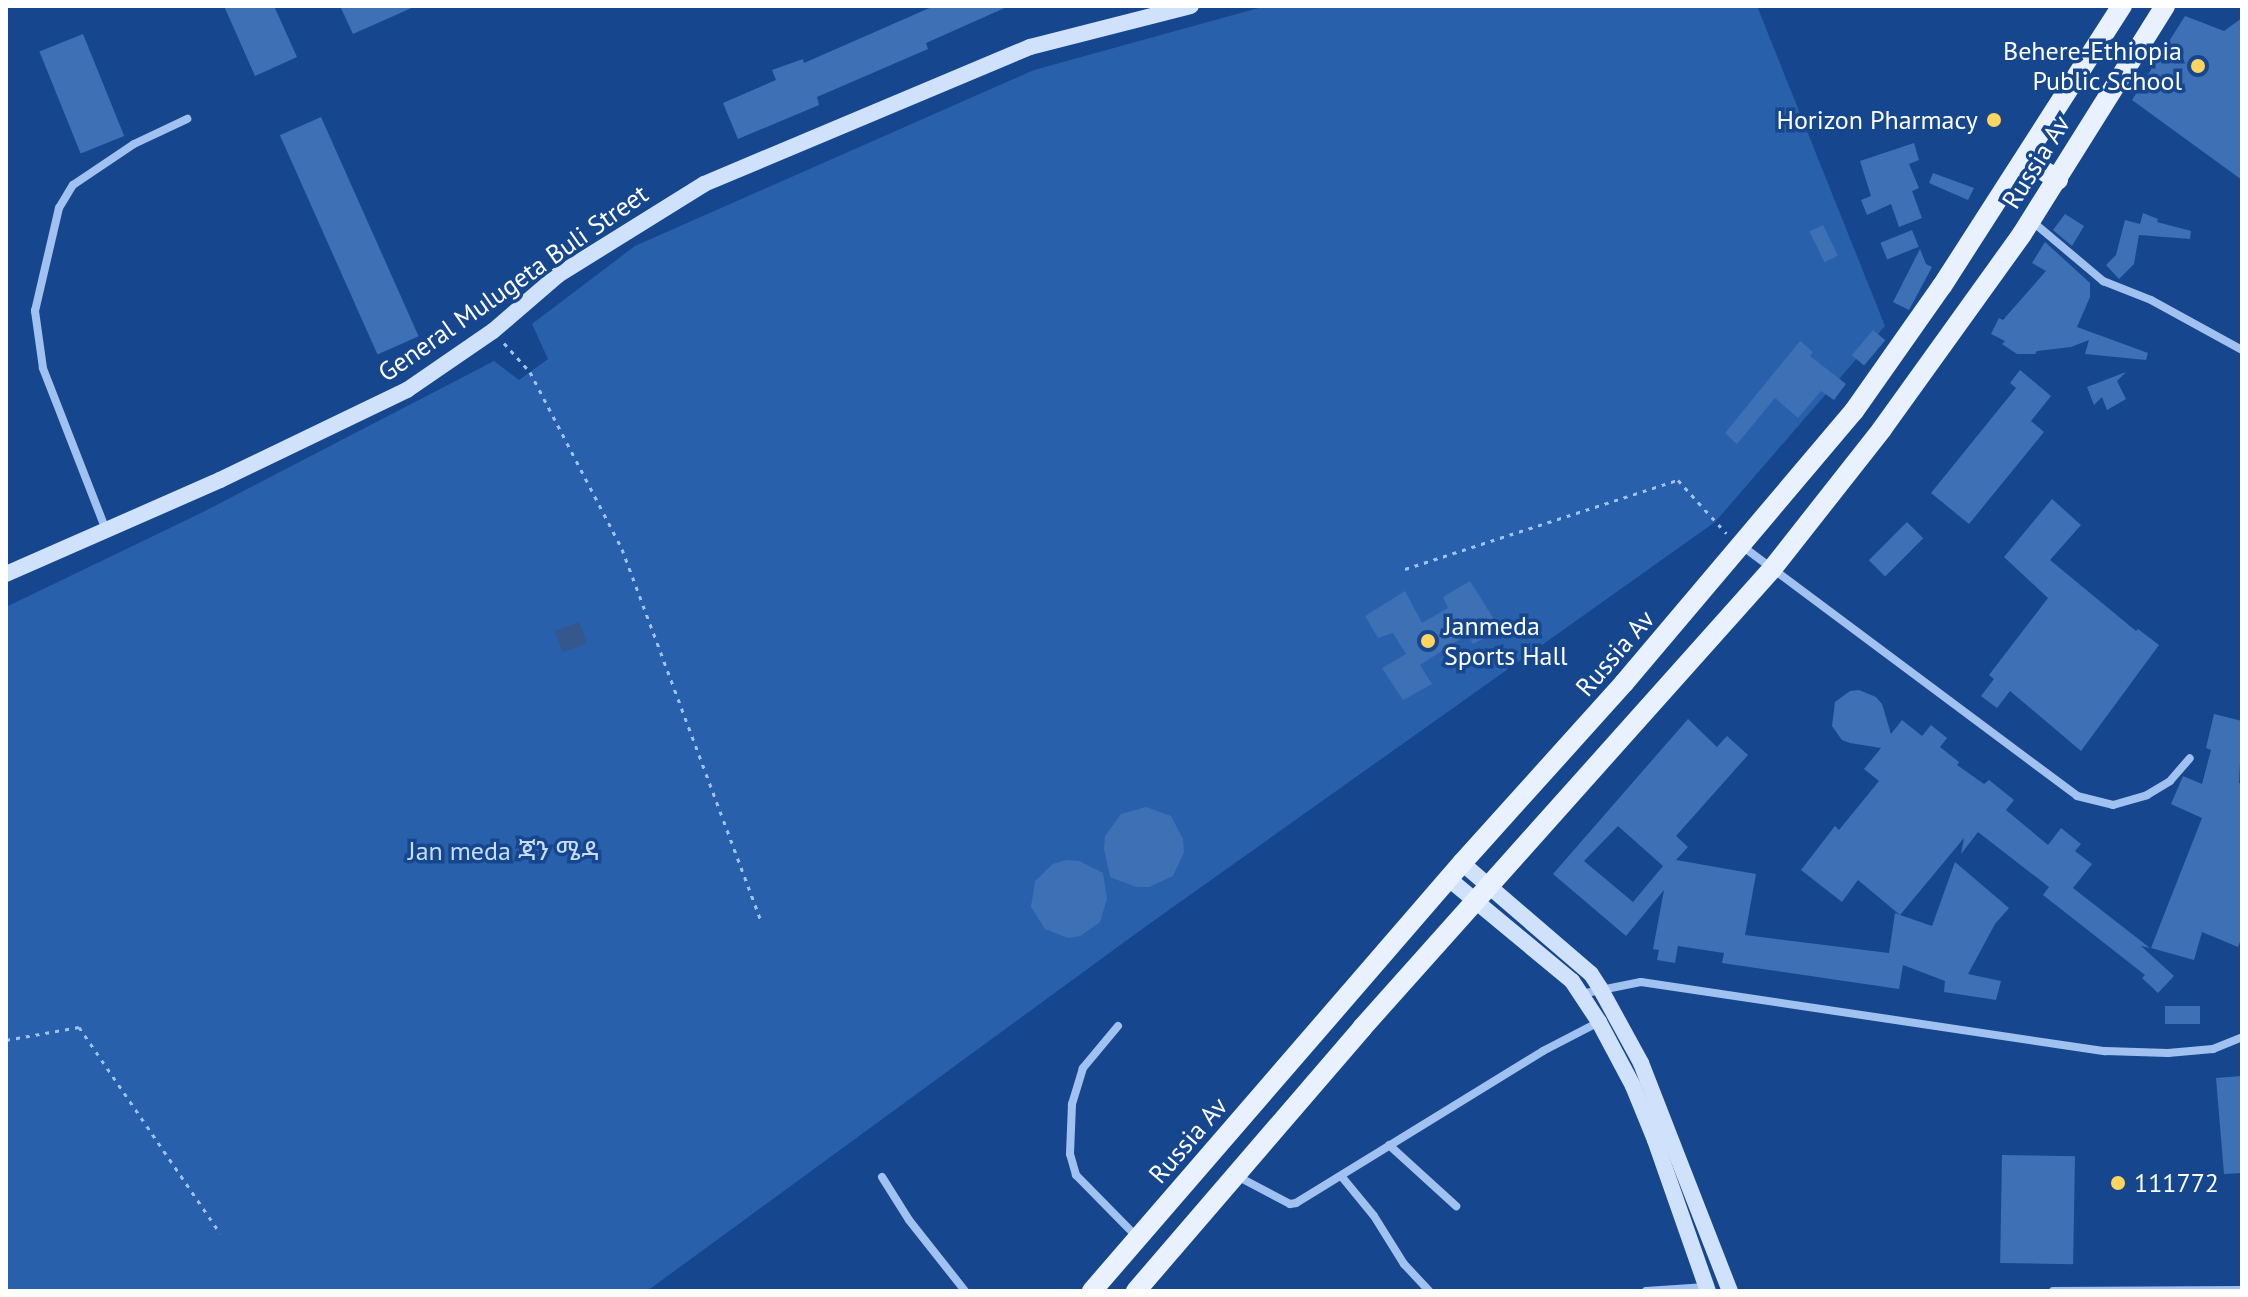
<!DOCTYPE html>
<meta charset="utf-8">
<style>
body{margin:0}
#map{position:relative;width:2248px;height:1297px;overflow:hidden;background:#16478e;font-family:"PT Sans","Noto Sans Ethiopic",sans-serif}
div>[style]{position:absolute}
.green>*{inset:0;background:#2860ac}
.water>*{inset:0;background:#34588d;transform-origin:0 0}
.building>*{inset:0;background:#3e70b6;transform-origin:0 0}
.path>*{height:3px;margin-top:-1.5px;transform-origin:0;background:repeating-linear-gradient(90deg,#a1c2f0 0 4px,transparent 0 10px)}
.minor>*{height:8px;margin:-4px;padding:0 4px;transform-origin:4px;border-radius:4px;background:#a1c2f0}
.secondary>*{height:16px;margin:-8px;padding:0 8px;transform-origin:8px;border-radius:8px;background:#cfe1fb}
.primary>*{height:20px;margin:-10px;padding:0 10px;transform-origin:10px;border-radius:10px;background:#e9f1ff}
.dots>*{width:22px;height:22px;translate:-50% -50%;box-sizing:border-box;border:4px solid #16478e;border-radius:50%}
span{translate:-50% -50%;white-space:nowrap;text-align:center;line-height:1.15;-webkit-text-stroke:7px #16478e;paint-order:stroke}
.poi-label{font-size:26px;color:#fff}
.right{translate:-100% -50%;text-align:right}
.left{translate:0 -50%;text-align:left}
.street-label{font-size:26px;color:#fff}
.park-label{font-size:26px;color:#c7ddfb}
.frame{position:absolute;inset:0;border:8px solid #fff;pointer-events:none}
</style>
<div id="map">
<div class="green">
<div style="clip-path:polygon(1266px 6px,1757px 6px,1885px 326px,1715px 522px,1149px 924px,647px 1291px,6px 1291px,6px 607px,201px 513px,494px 361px,519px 380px,548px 359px,532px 324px,635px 246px,1034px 70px)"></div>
</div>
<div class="water">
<div style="left:579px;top:622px;width:23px;height:26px;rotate:70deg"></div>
</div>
<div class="building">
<div style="clip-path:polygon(224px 6px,274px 6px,297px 57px,255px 76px)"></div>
<div style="clip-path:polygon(340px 6px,416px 6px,353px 34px)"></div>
<div style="clip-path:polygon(934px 6px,1009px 6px,926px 43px,928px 49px,817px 97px,819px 105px,738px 139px,723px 103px,776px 80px,772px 70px,803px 59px,804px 63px)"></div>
<div style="clip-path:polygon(2185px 16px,2224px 31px,2242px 18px,2242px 180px,2132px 100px)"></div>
<div style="left:83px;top:34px;width:110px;height:47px;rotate:68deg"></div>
<div style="left:321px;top:117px;width:240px;height:45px;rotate:66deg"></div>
<div style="clip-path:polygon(1914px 143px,1919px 160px,1909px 164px,1919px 188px,1912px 191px,1922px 218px,1899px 227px,1891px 204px,1867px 215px,1861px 200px,1871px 196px,1860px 161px)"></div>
<div style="clip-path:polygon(1933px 173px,1974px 188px,1968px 200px,1929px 183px)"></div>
<div style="clip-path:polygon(2143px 213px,2158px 219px,2157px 222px,2191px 231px,2190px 239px,2139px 235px,2134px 264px,2119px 279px,2106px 265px,2116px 255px,2125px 220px,2140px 224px)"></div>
<div style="clip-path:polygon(2065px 214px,2084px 226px,2072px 246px,2053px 230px)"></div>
<div style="left:1823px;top:225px;width:34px;height:15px;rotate:64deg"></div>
<div style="left:1912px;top:230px;width:18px;height:34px;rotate:68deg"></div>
<div style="clip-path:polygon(2045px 242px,2090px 283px,2090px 297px,2077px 327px,2148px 353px,2146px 360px,2085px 354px,2089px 340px,2071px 347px,2037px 351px,2035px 354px,2017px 354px,2002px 344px,2005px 341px,1991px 334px,1999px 318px,2003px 320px,2046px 271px,2032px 263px)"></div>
<div style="clip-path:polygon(1920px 249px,1926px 264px,1932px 267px,1909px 310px,1893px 302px)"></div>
<div style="left:1873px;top:330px;width:16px;height:33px;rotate:40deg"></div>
<div style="clip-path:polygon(1800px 341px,1813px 352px,1810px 356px,1846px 384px,1834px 400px,1821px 391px,1798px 418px,1775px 398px,1737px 444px,1725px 433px)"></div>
<div style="clip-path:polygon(2020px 370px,2051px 396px,2031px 421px,2044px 432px,1969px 524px,1931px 493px,2016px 388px,2010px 383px)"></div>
<div style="clip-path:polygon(2126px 372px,2117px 381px,2126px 399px,2107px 410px,2102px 397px,2094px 405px,2087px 387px)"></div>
<div style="clip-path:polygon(2052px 499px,2081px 525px,2050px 560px,2136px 631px,2138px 629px,2159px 645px,2081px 751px,2010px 691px,1997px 708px,1981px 696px,1994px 679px,1989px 675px,2048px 598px,2004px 557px)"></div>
<div style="left:1907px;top:522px;width:23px;height:54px;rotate:45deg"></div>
<div style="clip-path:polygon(1470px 581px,1500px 629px,1473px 644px,1468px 634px,1420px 665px,1432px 684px,1403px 700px,1382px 668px,1406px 654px,1393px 633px,1378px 638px,1365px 616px,1405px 591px,1422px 623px,1448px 608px,1443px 597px)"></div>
<div style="clip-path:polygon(evenodd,1859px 690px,1876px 697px,1882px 704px,1891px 734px,1902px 720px,1922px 736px,1931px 725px,1947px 738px,1940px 747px,1959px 762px,1957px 765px,1984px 784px,1989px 780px,2014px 800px,2006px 810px,2048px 845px,2061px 828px,2081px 844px,2075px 851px,2092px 864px,2073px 888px,2150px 948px,2141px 946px,2174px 976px,2158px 993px,2142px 978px,2145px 975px,2043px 895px,2049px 887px,1978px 832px,1961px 854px,1964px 838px,1900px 915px,1932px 926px,1955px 862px,2009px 908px,1995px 924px,1968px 974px,2001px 981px,1996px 1000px,1944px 992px,1945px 981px,1903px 965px,1899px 989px,1722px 963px,1724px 953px,1678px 946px,1675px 963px,1657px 960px,1659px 950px,1653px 949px,1664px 890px,1626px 936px,1553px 874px,1688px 719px,1717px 747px,1727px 736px,1748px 755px,1676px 836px,1688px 847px,1676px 860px,1756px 874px,1745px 935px,1889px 953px,1895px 913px,1900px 915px,1858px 880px,1842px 902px,1801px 870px,1835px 826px,1839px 830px,1879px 781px,1864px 769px,1881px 748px,1850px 743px,1842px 740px,1832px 726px,1835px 702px,1850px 691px,1859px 690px,1618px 826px,1663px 866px,1633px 902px,1584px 861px,1618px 826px)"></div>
<div style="clip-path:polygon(2214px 714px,2242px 721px,2239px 783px,2242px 784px,2242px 937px,2238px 947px,2202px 932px,2194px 960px,2151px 948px,2202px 818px,2171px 804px,2183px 776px,2202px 784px,2211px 750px,2206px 748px)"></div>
<div style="clip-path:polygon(1146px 807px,1171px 816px,1183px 839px,1184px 852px,1173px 876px,1149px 887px,1136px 887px,1110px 877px,1104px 849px,1105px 836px,1121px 814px)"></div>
<div style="clip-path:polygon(1066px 860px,1079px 861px,1103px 873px,1107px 899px,1100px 922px,1080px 936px,1068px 938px,1045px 929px,1031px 907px,1035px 881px,1053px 864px)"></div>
<div style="left:2165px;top:1006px;width:35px;height:18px"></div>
<div style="clip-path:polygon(2242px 1076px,2242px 1173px,2224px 1174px,2216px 1078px)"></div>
<div style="left:2002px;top:1155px;width:73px;height:108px;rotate:1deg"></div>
</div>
<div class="path">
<div style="left:504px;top:343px;width:39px;rotate:48deg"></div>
<div style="left:530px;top:372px;width:199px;rotate:62.5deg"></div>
<div style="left:622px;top:549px;width:397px;rotate:69.5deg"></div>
<div style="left:1405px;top:569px;width:287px;rotate:-18.1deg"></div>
<div style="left:1678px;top:480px;width:72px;rotate:47.8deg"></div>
<div style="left:6px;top:1040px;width:74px;rotate:-10.1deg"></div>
<div style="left:79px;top:1027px;width:250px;rotate:55.6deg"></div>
</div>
<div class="minor">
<div style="left:2033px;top:222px;width:92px;rotate:40.1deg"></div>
<div style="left:2103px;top:281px;width:52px;rotate:21.6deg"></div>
<div style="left:2151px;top:300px;width:104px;rotate:28.8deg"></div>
<div style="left:106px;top:530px;width:174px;rotate:-111.3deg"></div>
<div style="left:43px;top:368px;width:58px;rotate:-98deg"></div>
<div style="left:35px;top:311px;width:106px;rotate:-76.9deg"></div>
<div style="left:59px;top:208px;width:27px;rotate:-59deg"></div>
<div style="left:73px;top:185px;width:73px;rotate:-33.9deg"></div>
<div style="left:134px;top:144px;width:59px;rotate:-25.3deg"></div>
<div style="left:1742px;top:546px;width:418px;rotate:36.7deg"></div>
<div style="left:2077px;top:796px;width:37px;rotate:14deg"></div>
<div style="left:2113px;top:805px;width:35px;rotate:-16deg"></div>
<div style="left:2147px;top:795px;width:27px;rotate:-31deg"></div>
<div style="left:2170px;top:781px;width:30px;rotate:-49deg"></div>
<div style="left:1581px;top:994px;width:61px;rotate:-11.3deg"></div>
<div style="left:1641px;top:982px;width:469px;rotate:8.5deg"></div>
<div style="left:2105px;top:1051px;width:63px;rotate:1.8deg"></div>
<div style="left:2168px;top:1053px;width:45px;rotate:-5.1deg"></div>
<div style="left:2213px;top:1049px;width:31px;rotate:-22deg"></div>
<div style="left:1118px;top:1026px;width:55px;rotate:129.8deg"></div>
<div style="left:1083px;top:1068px;width:38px;rotate:107deg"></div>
<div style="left:1072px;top:1104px;width:50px;rotate:92.3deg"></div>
<div style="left:1070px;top:1154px;width:22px;rotate:74deg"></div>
<div style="left:1076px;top:1175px;width:87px;rotate:45.5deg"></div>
<div style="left:1389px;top:1145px;width:91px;rotate:42.3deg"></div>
<div style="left:1237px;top:1176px;width:60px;rotate:27.8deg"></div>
<div style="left:1290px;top:1204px;width:6px;rotate:-9deg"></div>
<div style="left:1296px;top:1203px;width:290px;rotate:-31.6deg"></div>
<div style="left:1543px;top:1051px;width:63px;rotate:-27.4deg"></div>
<div style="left:882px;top:1177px;width:51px;rotate:57.9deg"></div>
<div style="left:909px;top:1220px;width:90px;rotate:51.7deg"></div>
<div style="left:1342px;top:1177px;width:50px;rotate:50.6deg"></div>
<div style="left:1374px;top:1216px;width:57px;rotate:58deg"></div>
<div style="left:1404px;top:1264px;width:37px;rotate:47deg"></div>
<div style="left:1646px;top:1291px;width:60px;rotate:-3.8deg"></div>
<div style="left:2053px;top:1291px;width:189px;rotate:-0.3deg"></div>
</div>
<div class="secondary">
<div style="left:6px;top:574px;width:234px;rotate:-23.7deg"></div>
<div style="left:220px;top:480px;width:208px;rotate:-25.7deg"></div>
<div style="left:407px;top:390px;width:104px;rotate:-34.5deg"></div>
<div style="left:493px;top:331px;width:86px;rotate:-40.7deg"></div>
<div style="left:558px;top:275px;width:172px;rotate:-31.9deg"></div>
<div style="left:704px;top:184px;width:354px;rotate:-22.8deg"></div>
<div style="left:1030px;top:47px;width:166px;rotate:-14.3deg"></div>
<div style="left:1462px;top:863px;width:170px;rotate:40.7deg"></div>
<div style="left:1591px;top:974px;width:17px;rotate:57deg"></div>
<div style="left:1600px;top:988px;width:85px;rotate:61.3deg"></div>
<div style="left:1641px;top:1063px;width:245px;rotate:68.7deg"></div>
<div style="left:1449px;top:879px;width:160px;rotate:39.7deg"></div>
<div style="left:1572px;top:981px;width:49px;rotate:56.6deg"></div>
<div style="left:1599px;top:1022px;width:72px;rotate:62deg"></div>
<div style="left:1633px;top:1086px;width:58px;rotate:67.8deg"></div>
<div style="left:1655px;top:1140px;width:160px;rotate:70.7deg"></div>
</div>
<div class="primary">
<div style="left:2025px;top:159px;width:39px;rotate:32deg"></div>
<div style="left:1092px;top:1291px;width:566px;rotate:-49.16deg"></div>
<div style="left:1462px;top:863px;width:242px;rotate:-48deg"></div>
<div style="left:1624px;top:683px;width:356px;rotate:-49.8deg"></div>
<div style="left:1854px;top:411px;width:153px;rotate:-54.9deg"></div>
<div style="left:1942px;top:286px;width:333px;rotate:-57.3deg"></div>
<div style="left:1136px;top:1291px;width:347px;rotate:-49.3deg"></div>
<div style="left:1362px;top:1028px;width:615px;rotate:-48.23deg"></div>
<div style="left:1772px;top:569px;width:178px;rotate:-51.8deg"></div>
<div style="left:1882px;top:429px;width:240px;rotate:-54.3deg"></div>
<div style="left:2022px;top:234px;width:269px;rotate:-57.9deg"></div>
</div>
<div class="dots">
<div style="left:2198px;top:66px;background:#ffd55f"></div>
<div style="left:1994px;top:120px;background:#ffd55f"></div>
<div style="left:1428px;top:641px;background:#ffd55f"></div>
<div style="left:2118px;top:1183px;background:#ffd55f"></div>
</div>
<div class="poi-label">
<span class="right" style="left:2182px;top:66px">Behere-Ethiopia<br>Public School</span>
<span class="right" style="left:1978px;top:120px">Horizon Pharmacy</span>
<span class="left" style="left:1444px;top:641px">Janmeda<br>Sports Hall</span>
<span class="left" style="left:2134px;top:1183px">111772</span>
</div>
<div class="street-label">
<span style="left:2036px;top:162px;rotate:-58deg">Russia Av</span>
<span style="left:513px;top:283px;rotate:-35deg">General Mulugeta Buli Street</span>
<span style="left:1615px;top:653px;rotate:-49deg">Russia Av</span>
<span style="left:1188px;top:1140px;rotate:-49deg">Russia Av</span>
</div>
<div class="park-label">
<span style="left:504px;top:851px">Jan meda ጃን ሜዳ</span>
</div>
<div class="frame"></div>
</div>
